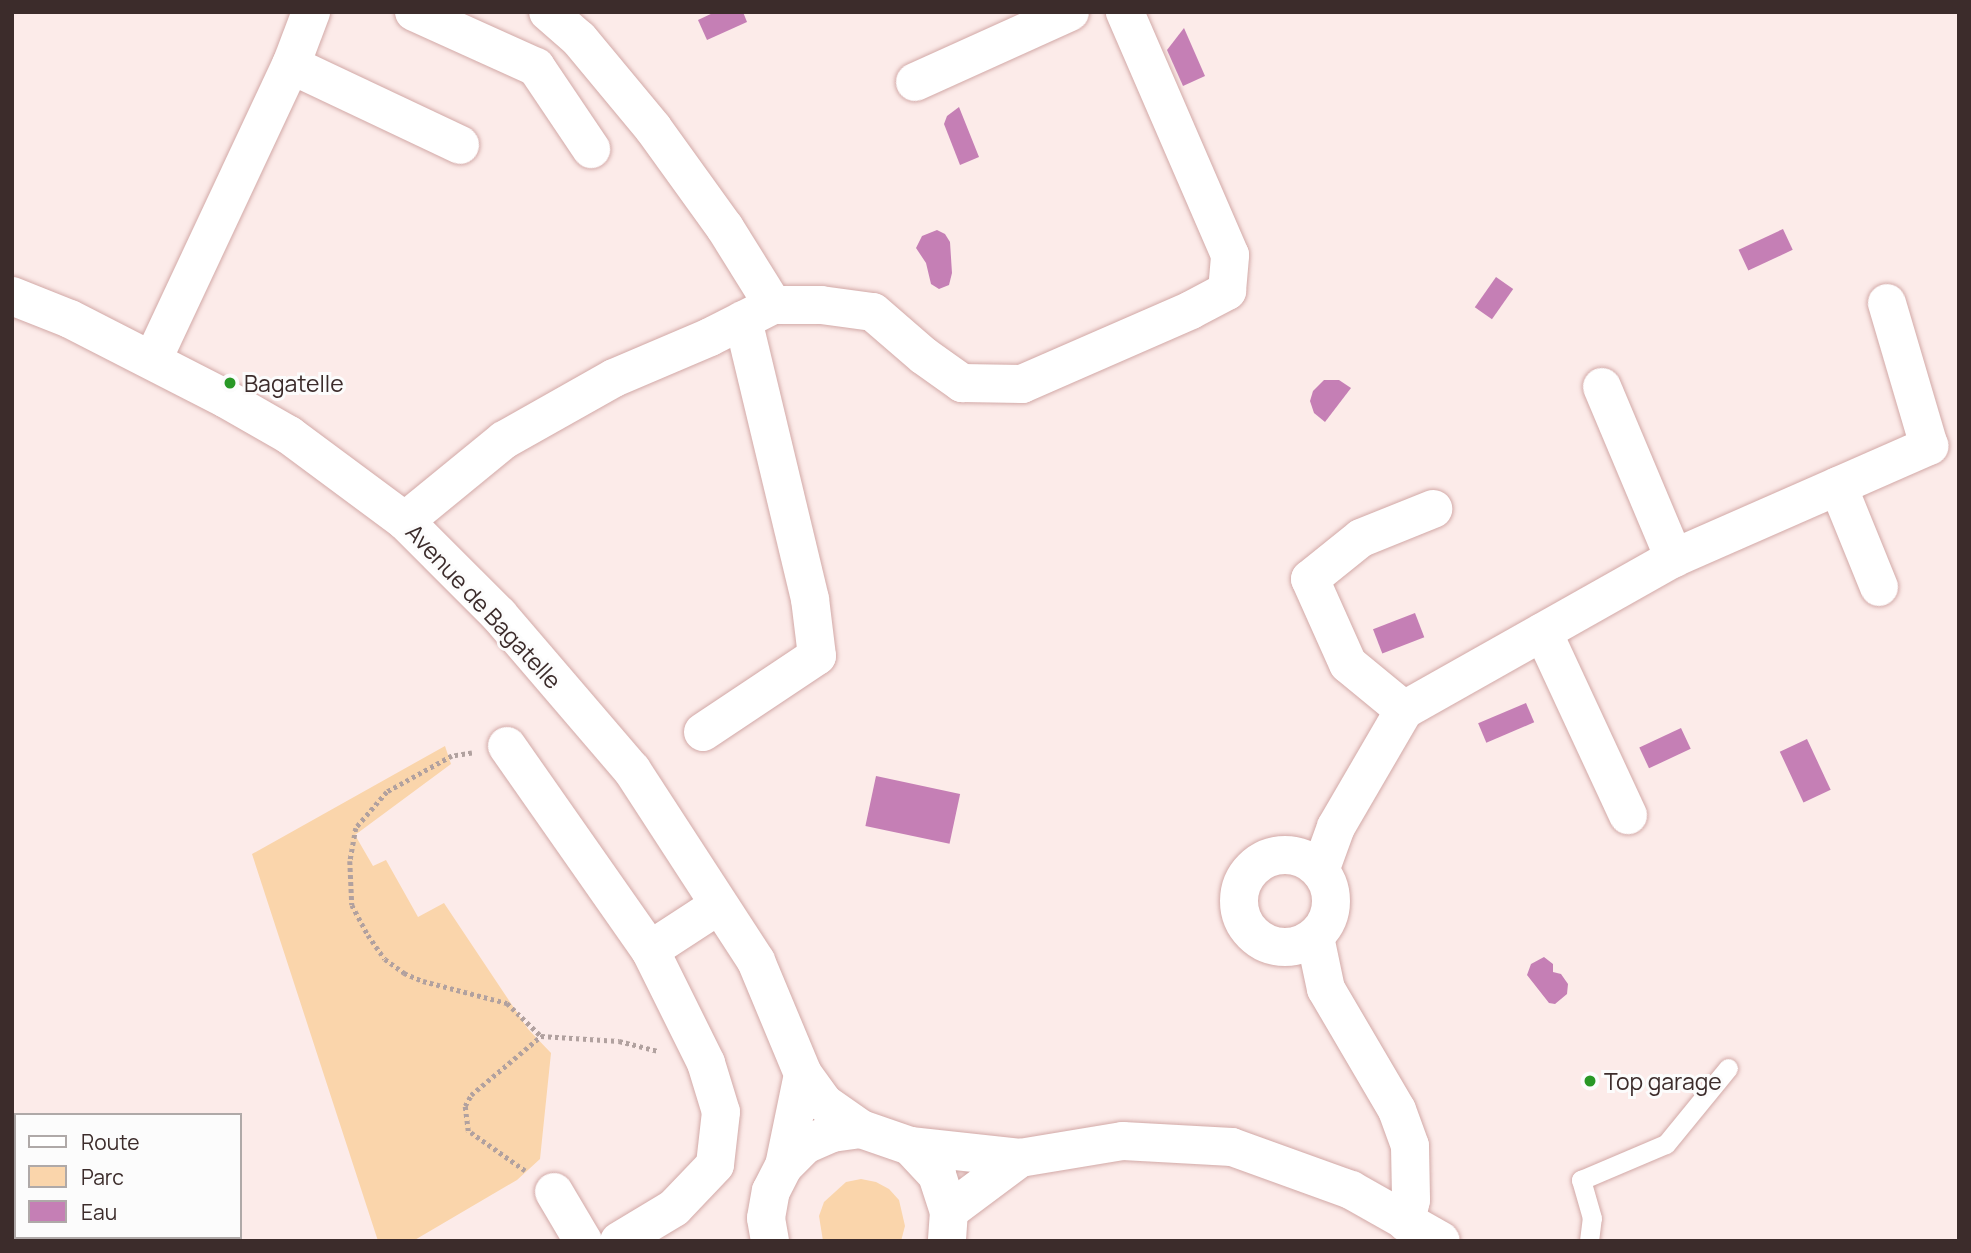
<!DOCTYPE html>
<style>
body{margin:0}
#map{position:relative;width:1971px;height:1253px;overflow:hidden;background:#fcebe9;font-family:Manrope,sans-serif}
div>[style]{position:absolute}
.green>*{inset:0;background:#fad5ab}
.water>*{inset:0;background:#c57fb5;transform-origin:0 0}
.path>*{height:4.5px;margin-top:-2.25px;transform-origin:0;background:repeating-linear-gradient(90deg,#b1a19f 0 3.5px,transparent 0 7px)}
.roads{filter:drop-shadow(0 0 2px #d2a9a7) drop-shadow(0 0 2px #d2a9a7)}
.service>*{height:19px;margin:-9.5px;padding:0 9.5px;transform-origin:9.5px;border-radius:9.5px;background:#fff}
.minor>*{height:38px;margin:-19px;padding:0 19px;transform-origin:19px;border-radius:19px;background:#fff}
.minor>.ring{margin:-19px;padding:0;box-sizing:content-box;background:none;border:38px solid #fff;border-radius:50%}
.tertiary>*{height:38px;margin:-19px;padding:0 19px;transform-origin:19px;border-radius:19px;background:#fff}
.dots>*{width:19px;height:19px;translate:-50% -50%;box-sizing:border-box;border:4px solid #fcfcfc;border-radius:50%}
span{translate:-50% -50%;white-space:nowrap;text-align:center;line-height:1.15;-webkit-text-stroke:6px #fcfcfc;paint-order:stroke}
.poi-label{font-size:23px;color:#3c2c2b}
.left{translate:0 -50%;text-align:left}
.street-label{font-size:23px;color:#3c2c2b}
.frame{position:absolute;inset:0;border:14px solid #3c2c2b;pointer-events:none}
.legend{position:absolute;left:14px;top:1113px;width:228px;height:126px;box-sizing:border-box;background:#fcfcfc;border:2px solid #afa9a8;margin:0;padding:9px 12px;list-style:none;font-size:21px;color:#3c2c2b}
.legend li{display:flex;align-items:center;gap:14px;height:35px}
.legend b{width:35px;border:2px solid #afa9a8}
</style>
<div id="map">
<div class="green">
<div style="clip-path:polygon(445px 746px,451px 764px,355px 835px,373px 866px,386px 860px,418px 917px,444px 903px,528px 1029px,551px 1053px,540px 1159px,517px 1180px,413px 1241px,378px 1241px,252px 854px)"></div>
<div style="clip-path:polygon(861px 1179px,876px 1182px,889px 1189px,899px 1200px,905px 1226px,901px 1241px,823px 1241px,819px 1216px,824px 1202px,846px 1182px)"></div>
</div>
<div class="water">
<div style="clip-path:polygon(715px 12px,743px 12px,747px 22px,707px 40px,698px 20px)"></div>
<div style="clip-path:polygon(1184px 28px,1205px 76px,1183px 86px,1167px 50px)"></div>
<div style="clip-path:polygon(959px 107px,979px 157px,960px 165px,944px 124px,947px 116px)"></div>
<div style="left:1783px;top:229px;width:23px;height:49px;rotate:65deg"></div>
<div style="clip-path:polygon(937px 230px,945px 234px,950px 242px,952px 273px,949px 285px,939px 289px,931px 284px,926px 263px,916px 248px,922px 236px)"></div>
<div style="left:1496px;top:277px;width:21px;height:37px;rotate:35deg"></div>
<div style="clip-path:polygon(1324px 380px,1339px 380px,1351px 388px,1325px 422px,1314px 413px,1310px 401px,1313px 391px)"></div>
<div style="left:1415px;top:613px;width:26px;height:45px;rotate:69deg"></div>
<div style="left:1526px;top:703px;width:21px;height:52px;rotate:67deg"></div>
<div style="left:1681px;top:728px;width:23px;height:46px;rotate:65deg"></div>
<div style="left:1807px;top:739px;width:56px;height:30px;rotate:65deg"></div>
<div style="left:876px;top:776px;width:86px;height:51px;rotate:12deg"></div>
<div style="clip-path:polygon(1544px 957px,1553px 964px,1553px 972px,1561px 974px,1568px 984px,1567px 994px,1555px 1004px,1549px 1003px,1527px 975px,1531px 964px)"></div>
</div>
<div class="path">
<div style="left:472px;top:753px;width:20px;rotate:171deg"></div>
<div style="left:452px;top:756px;width:74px;rotate:151deg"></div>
<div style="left:387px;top:792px;width:48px;rotate:130.7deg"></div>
<div style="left:356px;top:828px;width:34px;rotate:100deg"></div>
<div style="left:350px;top:861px;width:44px;rotate:87.4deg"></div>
<div style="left:352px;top:905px;width:34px;rotate:62deg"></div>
<div style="left:368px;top:935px;width:29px;rotate:55deg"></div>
<div style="left:385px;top:959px;width:24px;rotate:36deg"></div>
<div style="left:404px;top:973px;width:21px;rotate:23deg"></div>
<div style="left:423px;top:981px;width:87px;rotate:14.7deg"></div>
<div style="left:507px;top:1003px;width:47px;rotate:44.1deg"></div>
<div style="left:541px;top:1036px;width:78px;rotate:3.7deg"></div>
<div style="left:619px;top:1041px;width:40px;rotate:14.4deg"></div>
<div style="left:525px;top:1171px;width:70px;rotate:-144.9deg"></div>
<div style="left:468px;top:1131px;width:25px;rotate:-97deg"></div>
<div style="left:465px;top:1106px;width:13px;rotate:-61deg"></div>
<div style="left:471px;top:1095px;width:92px;rotate:-40.1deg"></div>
</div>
<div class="roads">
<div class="service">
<div style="left:1589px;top:1241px;width:23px;rotate:-83deg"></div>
<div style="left:1592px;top:1218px;width:40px;rotate:-106deg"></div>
<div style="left:1581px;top:1180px;width:92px;rotate:-23deg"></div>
<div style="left:1666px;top:1144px;width:98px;rotate:-50.8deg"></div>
</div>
<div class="minor">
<div style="left:414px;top:12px;width:134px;rotate:24.3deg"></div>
<div style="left:536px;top:67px;width:99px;rotate:56.1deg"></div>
<div style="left:291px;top:65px;width:57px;rotate:-69.3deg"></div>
<div style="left:915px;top:82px;width:170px;rotate:-24.3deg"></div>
<div style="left:773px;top:305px;width:48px"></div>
<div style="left:821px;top:305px;width:52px;rotate:7.7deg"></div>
<div style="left:873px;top:312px;width:67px;rotate:40.8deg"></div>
<div style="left:924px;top:356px;width:47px;rotate:35.4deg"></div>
<div style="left:962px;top:383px;width:60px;rotate:1deg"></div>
<div style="left:1022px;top:384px;width:184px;rotate:-23.6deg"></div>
<div style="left:1191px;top:310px;width:41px;rotate:-27.8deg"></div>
<div style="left:1227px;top:291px;width:36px;rotate:-85deg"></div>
<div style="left:1230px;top:255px;width:265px;rotate:-113.4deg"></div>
<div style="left:153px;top:359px;width:325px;rotate:-64.9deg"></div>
<div style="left:291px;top:65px;width:187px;rotate:25.3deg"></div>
<div style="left:1602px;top:387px;width:186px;rotate:67.2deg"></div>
<div style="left:1838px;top:486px;width:109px;rotate:67.9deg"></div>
<div style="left:405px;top:521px;width:128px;rotate:-39.3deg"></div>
<div style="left:504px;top:440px;width:126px;rotate:-29.4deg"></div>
<div style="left:614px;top:378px;width:104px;rotate:-23.1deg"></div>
<div style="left:710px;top:337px;width:71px;rotate:-26.9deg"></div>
<div style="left:773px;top:305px;width:91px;rotate:-121.9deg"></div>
<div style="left:725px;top:228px;width:123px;rotate:-125.8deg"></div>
<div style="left:653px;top:128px;width:116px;rotate:-129.7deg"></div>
<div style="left:579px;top:39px;width:41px;rotate:-138.9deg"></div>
<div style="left:1543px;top:632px;width:202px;rotate:65.1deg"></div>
<div style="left:1404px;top:710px;width:72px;rotate:-140.6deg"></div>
<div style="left:1348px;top:664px;width:93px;rotate:-114.1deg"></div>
<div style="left:1310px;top:579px;width:65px;rotate:-38.8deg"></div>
<div style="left:1361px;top:538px;width:78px;rotate:-21.9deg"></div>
<div style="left:703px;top:732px;width:137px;rotate:-33.7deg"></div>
<div style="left:817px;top:656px;width:57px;rotate:-97deg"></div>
<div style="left:810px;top:599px;width:287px;rotate:-103.5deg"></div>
<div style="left:507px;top:746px;width:249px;rotate:55deg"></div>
<div style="left:650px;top:950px;width:126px;rotate:63.6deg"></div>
<div style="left:706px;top:1063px;width:51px;rotate:73deg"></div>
<div style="left:721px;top:1112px;width:53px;rotate:96.5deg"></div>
<div style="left:715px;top:1165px;width:59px;rotate:133.6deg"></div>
<div style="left:674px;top:1208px;width:64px;rotate:149deg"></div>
<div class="ring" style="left:1239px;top:855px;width:54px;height:54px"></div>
<div style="left:1320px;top:871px;width:47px;rotate:-70deg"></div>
<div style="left:1336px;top:827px;width:135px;rotate:-59.8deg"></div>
<div style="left:1404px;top:710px;width:310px;rotate:-29.4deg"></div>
<div style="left:1674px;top:558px;width:279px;rotate:-23.7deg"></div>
<div style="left:1929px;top:446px;width:149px;rotate:-106.4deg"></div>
<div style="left:1315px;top:937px;width:53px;rotate:78.1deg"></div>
<div style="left:1326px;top:989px;width:140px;rotate:59.6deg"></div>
<div style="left:1397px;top:1110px;width:38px;rotate:70deg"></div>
<div style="left:1410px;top:1146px;width:54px;rotate:88.9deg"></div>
<div style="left:1411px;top:1200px;width:23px;rotate:103deg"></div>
<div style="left:650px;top:950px;width:82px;rotate:-33.1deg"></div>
<div style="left:554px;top:1192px;width:57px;rotate:59.4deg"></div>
</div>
<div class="tertiary">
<div style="left:12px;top:296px;width:62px;rotate:21.6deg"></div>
<div style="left:70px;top:319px;width:175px;rotate:27.1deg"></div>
<div style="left:226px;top:399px;width:73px;rotate:29.7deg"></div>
<div style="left:289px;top:435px;width:144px;rotate:36.6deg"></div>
<div style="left:405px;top:521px;width:133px;rotate:45deg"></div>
<div style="left:499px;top:615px;width:204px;rotate:49.4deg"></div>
<div style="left:632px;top:770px;width:228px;rotate:57deg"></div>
<div style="left:756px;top:961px;width:122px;rotate:67.4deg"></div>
<div style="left:803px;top:1074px;width:36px;rotate:54deg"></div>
<div style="left:824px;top:1103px;width:45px;rotate:35.1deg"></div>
<div style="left:910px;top:1146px;width:111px;rotate:6.2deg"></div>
<div style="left:1020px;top:1158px;width:104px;rotate:-9.4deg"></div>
<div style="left:1123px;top:1141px;width:109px;rotate:3.2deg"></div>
<div style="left:1232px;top:1147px;width:127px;rotate:19.9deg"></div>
<div style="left:1351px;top:1190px;width:103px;rotate:29.5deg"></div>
<div style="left:784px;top:1166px;width:94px;rotate:-78.3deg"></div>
<div style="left:949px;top:1211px;width:89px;rotate:-36.7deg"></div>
<div style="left:770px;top:1241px;width:23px;rotate:-100deg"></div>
<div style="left:766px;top:1218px;width:27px;rotate:-80deg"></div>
<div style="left:771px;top:1191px;width:28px;rotate:-63deg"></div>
<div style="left:784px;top:1166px;width:30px;rotate:-45deg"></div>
<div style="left:805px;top:1145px;width:30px;rotate:-24deg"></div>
<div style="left:832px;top:1133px;width:29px;rotate:-8deg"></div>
<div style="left:861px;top:1129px;width:52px;rotate:19.1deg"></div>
<div style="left:910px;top:1146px;width:40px;rotate:47deg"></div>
<div style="left:937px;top:1175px;width:38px;rotate:72deg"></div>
<div style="left:949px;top:1211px;width:30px;rotate:94deg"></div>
</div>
</div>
<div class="dots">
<div style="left:230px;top:383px;background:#289826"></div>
<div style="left:1590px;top:1081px;background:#289826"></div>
</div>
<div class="poi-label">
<span class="left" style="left:244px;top:383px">Bagatelle</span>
<span class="left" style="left:1604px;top:1081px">Top garage</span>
</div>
<div class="street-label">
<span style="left:484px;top:606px;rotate:47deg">Avenue de Bagatelle</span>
</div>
<div class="frame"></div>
<ul class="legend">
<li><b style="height:9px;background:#fff"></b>Route</li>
<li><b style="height:19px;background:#fad5ab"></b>Parc</li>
<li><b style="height:19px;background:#c57fb5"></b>Eau</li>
</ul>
</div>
